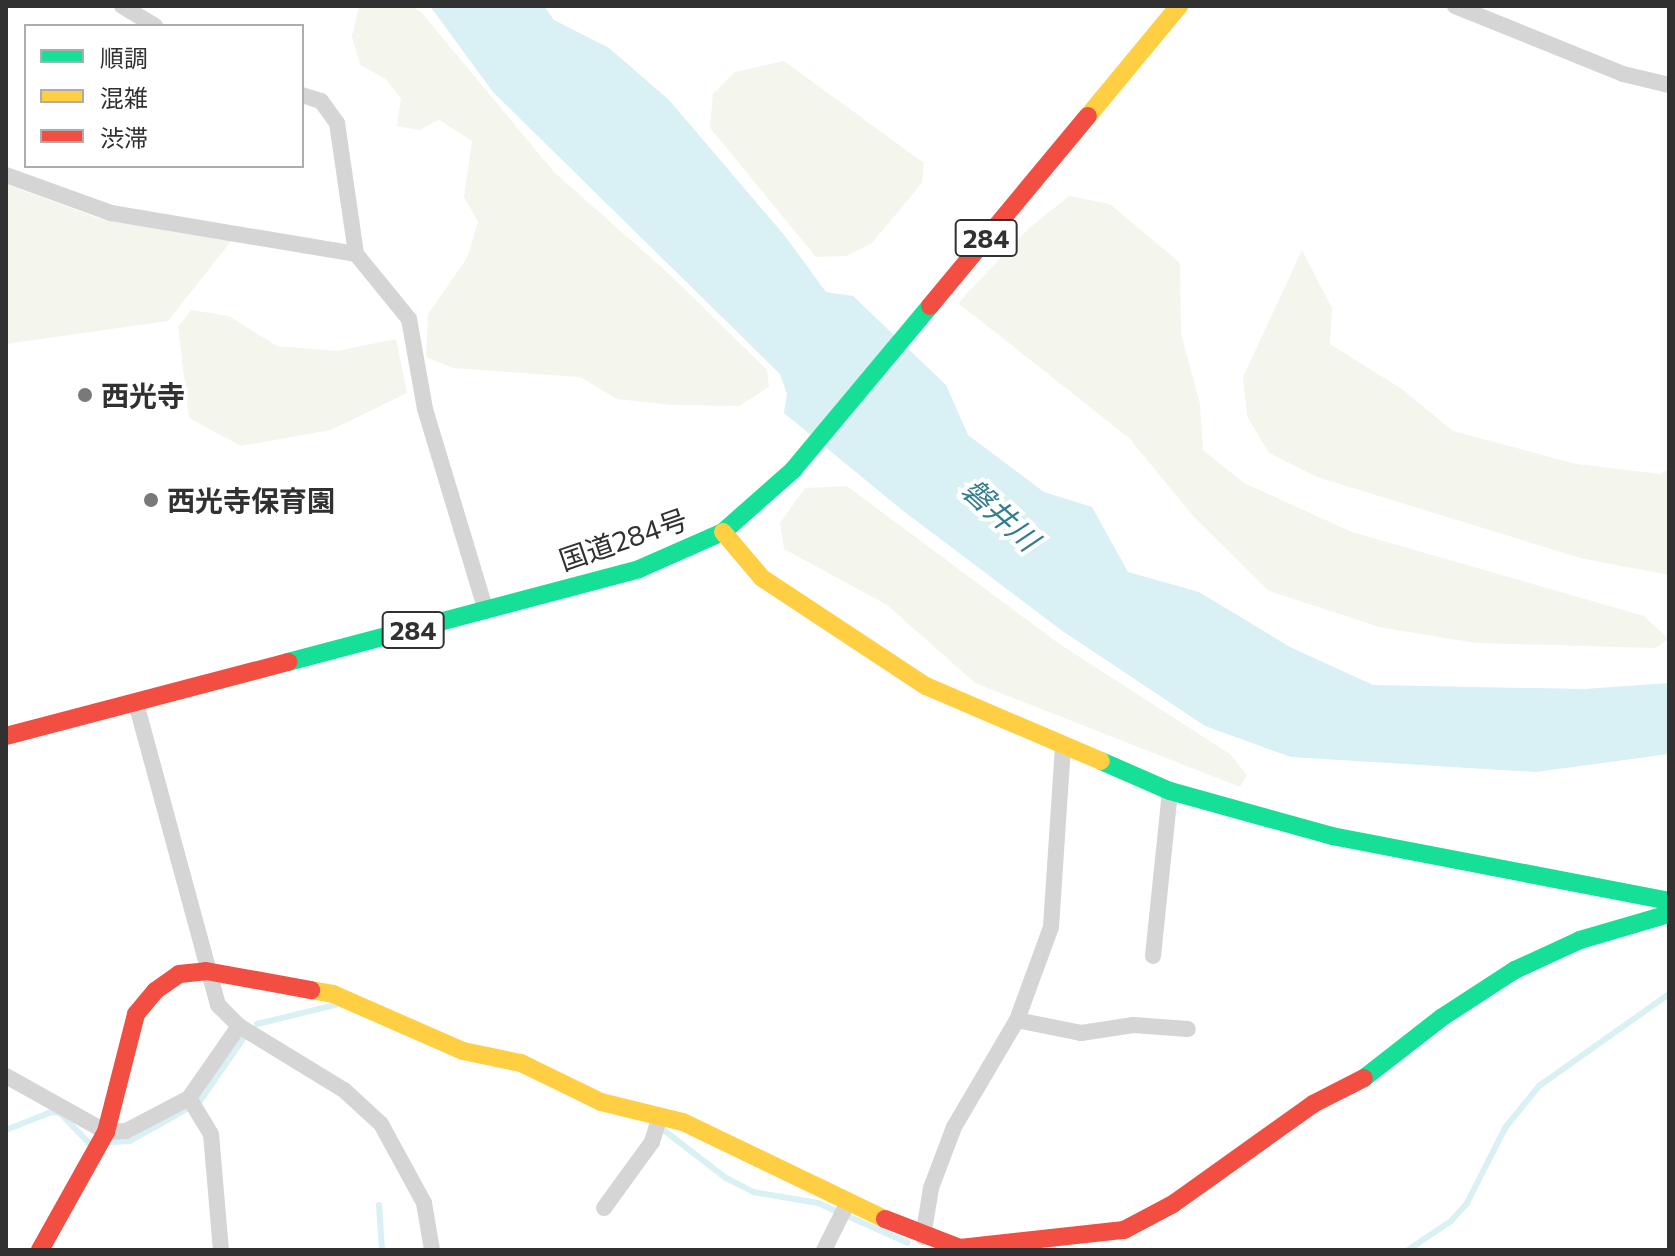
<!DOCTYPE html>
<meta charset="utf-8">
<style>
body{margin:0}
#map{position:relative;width:1675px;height:1256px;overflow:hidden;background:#fff;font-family:Commissioner,"Noto Sans JP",sans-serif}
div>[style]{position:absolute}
.green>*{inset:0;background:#f4f6ed}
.water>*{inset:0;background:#d9f0f4}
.stream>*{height:6px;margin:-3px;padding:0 3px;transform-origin:3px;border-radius:3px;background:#d9f0f4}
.street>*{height:16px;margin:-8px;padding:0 8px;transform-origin:8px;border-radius:8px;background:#d5d5d5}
.fast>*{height:18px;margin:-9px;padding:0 9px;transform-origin:9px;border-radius:9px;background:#16e098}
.slow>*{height:18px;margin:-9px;padding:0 9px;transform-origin:9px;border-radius:9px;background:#ffcf43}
.jam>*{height:18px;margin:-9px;padding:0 9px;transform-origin:9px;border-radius:9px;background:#f24e42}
.dots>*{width:22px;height:22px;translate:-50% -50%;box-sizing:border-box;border:4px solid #fff;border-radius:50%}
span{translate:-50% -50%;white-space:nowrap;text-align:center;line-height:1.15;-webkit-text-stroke:8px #fff;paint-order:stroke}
.shield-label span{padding:2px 6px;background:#fff;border:2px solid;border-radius:6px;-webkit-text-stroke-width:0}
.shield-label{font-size:26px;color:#313131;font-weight:700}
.poi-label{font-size:28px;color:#313131;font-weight:700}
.left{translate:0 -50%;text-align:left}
.street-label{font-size:28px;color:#313131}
.water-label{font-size:30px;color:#327e8e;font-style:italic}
.frame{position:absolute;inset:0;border:8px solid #313131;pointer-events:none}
.legend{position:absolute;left:24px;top:24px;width:280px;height:144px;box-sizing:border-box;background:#fff;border:2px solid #adadad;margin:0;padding:10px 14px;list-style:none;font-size:24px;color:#313131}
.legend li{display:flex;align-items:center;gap:16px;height:40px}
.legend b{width:40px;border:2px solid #adadad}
</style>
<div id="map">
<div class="green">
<div style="clip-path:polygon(359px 6px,412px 6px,421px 12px,554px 172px,668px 273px,767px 370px,769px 387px,739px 406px,672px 405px,617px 399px,580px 377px,453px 368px,426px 357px,428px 314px,467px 258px,478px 222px,464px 197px,472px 141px,439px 120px,419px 130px,397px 126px,401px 99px,386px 79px,360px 65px,352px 37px)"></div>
<div style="clip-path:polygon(784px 61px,924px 163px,922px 183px,872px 243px,846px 256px,816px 257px,710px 128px,713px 94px,735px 72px)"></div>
<div style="clip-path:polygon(6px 184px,98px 218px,232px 240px,168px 321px,6px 344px)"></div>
<div style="clip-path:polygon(1069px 196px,1110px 204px,1180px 263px,1181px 333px,1200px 404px,1203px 450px,1244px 483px,1352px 532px,1644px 616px,1669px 639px,1655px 648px,1476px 643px,1379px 627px,1269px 591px,1194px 517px,1129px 438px,958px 303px,1028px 229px)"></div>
<div style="clip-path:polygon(1302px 250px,1332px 308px,1330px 344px,1402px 389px,1453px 431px,1576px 464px,1660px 474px,1669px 469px,1669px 575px,1580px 558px,1317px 477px,1269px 453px,1247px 416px,1243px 377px)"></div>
<div style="clip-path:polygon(191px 310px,229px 316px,277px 346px,337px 351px,396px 339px,407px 393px,331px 430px,241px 446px,189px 418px,178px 327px)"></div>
<div style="clip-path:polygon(847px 486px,1058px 643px,1230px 754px,1247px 775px,1240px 787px,975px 683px,887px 605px,784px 549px,780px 523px,805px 488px)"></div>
</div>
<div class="water">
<div style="clip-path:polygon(430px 6px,544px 6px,554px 20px,609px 48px,669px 100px,785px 236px,826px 292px,853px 296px,946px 385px,968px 435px,1044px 492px,1092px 507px,1128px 572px,1199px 592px,1290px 647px,1373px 685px,1584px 689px,1669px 683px,1669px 754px,1536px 772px,1291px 757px,1205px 726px,1061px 630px,902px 510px,784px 413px,787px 394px,780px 374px,493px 92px)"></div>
</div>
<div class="stream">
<div style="left:257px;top:1024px;width:80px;rotate:-13.7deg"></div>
<div style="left:200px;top:1101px;width:75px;rotate:-55.3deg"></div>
<div style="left:661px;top:1128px;width:82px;rotate:37.6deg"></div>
<div style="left:726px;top:1178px;width:30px;rotate:27deg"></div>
<div style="left:753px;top:1192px;width:66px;rotate:9.6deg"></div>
<div style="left:818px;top:1203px;width:98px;rotate:24deg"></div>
<div style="left:6px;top:1130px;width:48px;rotate:-21.8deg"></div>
<div style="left:51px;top:1112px;width:9px;rotate:6deg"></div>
<div style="left:60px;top:1113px;width:42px;rotate:46deg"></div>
<div style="left:110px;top:1142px;width:20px;rotate:-3deg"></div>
<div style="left:130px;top:1141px;width:65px;rotate:-29.3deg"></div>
<div style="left:379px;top:1205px;width:45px;rotate:86.2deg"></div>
<div style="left:1408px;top:1250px;width:52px;rotate:-34deg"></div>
<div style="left:1451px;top:1221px;width:24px;rotate:-48deg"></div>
<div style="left:1467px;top:1203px;width:84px;rotate:-63.1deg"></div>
<div style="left:1505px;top:1128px;width:54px;rotate:-51deg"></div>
<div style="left:1539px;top:1086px;width:159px;rotate:-35.3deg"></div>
</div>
<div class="street">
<div style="left:122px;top:6px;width:39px;rotate:31deg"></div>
<div style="left:1455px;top:6px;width:181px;rotate:22deg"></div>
<div style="left:1623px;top:74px;width:47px;rotate:13.4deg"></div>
<div style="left:302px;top:95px;width:20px;rotate:18deg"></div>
<div style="left:321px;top:101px;width:27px;rotate:54deg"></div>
<div style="left:337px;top:123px;width:132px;rotate:81.7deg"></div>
<div style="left:356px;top:254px;width:84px;rotate:50.8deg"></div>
<div style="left:409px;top:319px;width:91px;rotate:79.9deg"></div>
<div style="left:425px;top:409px;width:211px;rotate:73.2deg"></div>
<div style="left:6px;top:175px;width:112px;rotate:19.9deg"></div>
<div style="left:111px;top:213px;width:248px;rotate:9.5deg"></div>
<div style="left:136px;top:703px;width:313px;rotate:74.8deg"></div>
<div style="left:218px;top:1005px;width:30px;rotate:45deg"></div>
<div style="left:239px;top:1026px;width:123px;rotate:31.4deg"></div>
<div style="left:344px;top:1090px;width:50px;rotate:42.6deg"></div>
<div style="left:381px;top:1124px;width:90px;rotate:61.4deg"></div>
<div style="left:424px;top:1203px;width:48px;rotate:80.3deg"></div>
<div style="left:1153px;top:956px;width:166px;rotate:-84.1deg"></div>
<div style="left:1017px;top:1020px;width:65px;rotate:11.5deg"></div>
<div style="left:1081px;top:1033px;width:53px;rotate:-8.7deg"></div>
<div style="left:1133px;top:1025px;width:55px;rotate:4.2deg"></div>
<div style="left:6px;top:1076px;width:115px;rotate:29.2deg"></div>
<div style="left:106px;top:1132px;width:20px;rotate:-3deg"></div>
<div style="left:126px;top:1131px;width:71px;rotate:-27.6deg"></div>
<div style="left:189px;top:1098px;width:88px;rotate:-55.2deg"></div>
<div style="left:189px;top:1098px;width:42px;rotate:58.6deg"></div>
<div style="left:211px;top:1134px;width:116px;rotate:85.1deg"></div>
<div style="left:604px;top:1208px;width:82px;rotate:-54deg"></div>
<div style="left:652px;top:1142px;width:27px;rotate:-73deg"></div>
<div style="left:923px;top:1237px;width:50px;rotate:-80.7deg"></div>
<div style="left:931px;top:1188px;width:65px;rotate:-69.3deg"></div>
<div style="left:954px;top:1127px;width:124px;rotate:-59.5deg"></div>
<div style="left:1017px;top:1020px;width:99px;rotate:-69.9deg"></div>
<div style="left:1051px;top:927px;width:183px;rotate:-86.2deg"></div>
<div style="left:824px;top:1250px;width:54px;rotate:-63.4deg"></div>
</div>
<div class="fast">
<div style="left:288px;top:662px;width:363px;rotate:-14.8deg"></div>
<div style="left:639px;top:569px;width:92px;rotate:-23.8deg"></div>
<div style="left:723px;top:532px;width:94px;rotate:-41.5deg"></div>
<div style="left:793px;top:470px;width:214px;rotate:-50.1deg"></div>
<div style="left:1101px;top:761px;width:75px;rotate:23.5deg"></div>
<div style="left:1170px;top:791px;width:168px;rotate:15.5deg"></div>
<div style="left:1332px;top:836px;width:343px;rotate:10.9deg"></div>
<div style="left:1364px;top:1078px;width:98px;rotate:-37.9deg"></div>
<div style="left:1441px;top:1018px;width:88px;rotate:-33deg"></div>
<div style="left:1515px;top:970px;width:72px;rotate:-24.8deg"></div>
<div style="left:1580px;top:940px;width:93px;rotate:-16.3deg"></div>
</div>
<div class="slow">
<div style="left:1088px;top:116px;width:143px;rotate:-50.4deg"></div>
<div style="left:723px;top:532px;width:60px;rotate:49.7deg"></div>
<div style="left:762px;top:578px;width:196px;rotate:33.4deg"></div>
<div style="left:926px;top:686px;width:190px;rotate:23.2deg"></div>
<div style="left:311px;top:990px;width:22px;rotate:10deg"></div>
<div style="left:333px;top:994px;width:142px;rotate:23.7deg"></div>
<div style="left:463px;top:1051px;width:59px;rotate:11.7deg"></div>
<div style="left:521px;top:1063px;width:89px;rotate:26deg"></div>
<div style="left:601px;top:1102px;width:84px;rotate:13.7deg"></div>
<div style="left:683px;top:1122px;width:224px;rotate:25.7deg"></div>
</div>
<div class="jam">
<div style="left:930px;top:306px;width:247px;rotate:-50.3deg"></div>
<div style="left:6px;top:736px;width:292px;rotate:-14.7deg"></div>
<div style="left:885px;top:1219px;width:80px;rotate:21.1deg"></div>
<div style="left:960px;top:1248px;width:165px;rotate:-6.3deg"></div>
<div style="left:1124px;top:1230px;width:55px;rotate:-28deg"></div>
<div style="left:1173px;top:1204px;width:172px;rotate:-35.5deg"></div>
<div style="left:1313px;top:1104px;width:57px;rotate:-27deg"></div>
<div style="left:40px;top:1250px;width:135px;rotate:-60.8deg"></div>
<div style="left:106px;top:1132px;width:122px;rotate:-75.7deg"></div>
<div style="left:136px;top:1014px;width:30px;rotate:-50deg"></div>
<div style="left:155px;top:991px;width:29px;rotate:-35deg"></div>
<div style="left:179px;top:974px;width:27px;rotate:-6deg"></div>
<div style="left:206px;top:971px;width:107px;rotate:10.3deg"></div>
</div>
<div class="dots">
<div style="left:85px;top:395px;background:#797979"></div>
<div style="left:151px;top:500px;background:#797979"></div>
</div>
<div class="shield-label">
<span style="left:986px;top:238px">284</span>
<span style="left:413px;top:630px">284</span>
</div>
<div class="poi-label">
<span class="left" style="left:101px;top:395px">西光寺</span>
<span class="left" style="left:167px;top:500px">西光寺保育園</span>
</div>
<div class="street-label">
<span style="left:623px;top:539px;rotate:-19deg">国道284号</span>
</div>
<div class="water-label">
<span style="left:1001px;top:514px;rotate:42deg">磐井川</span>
</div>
<div class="frame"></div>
<ul class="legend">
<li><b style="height:10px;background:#16e098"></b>順調</li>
<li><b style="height:10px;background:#ffcf43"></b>混雑</li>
<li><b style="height:10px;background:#f24e42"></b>渋滞</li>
</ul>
</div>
